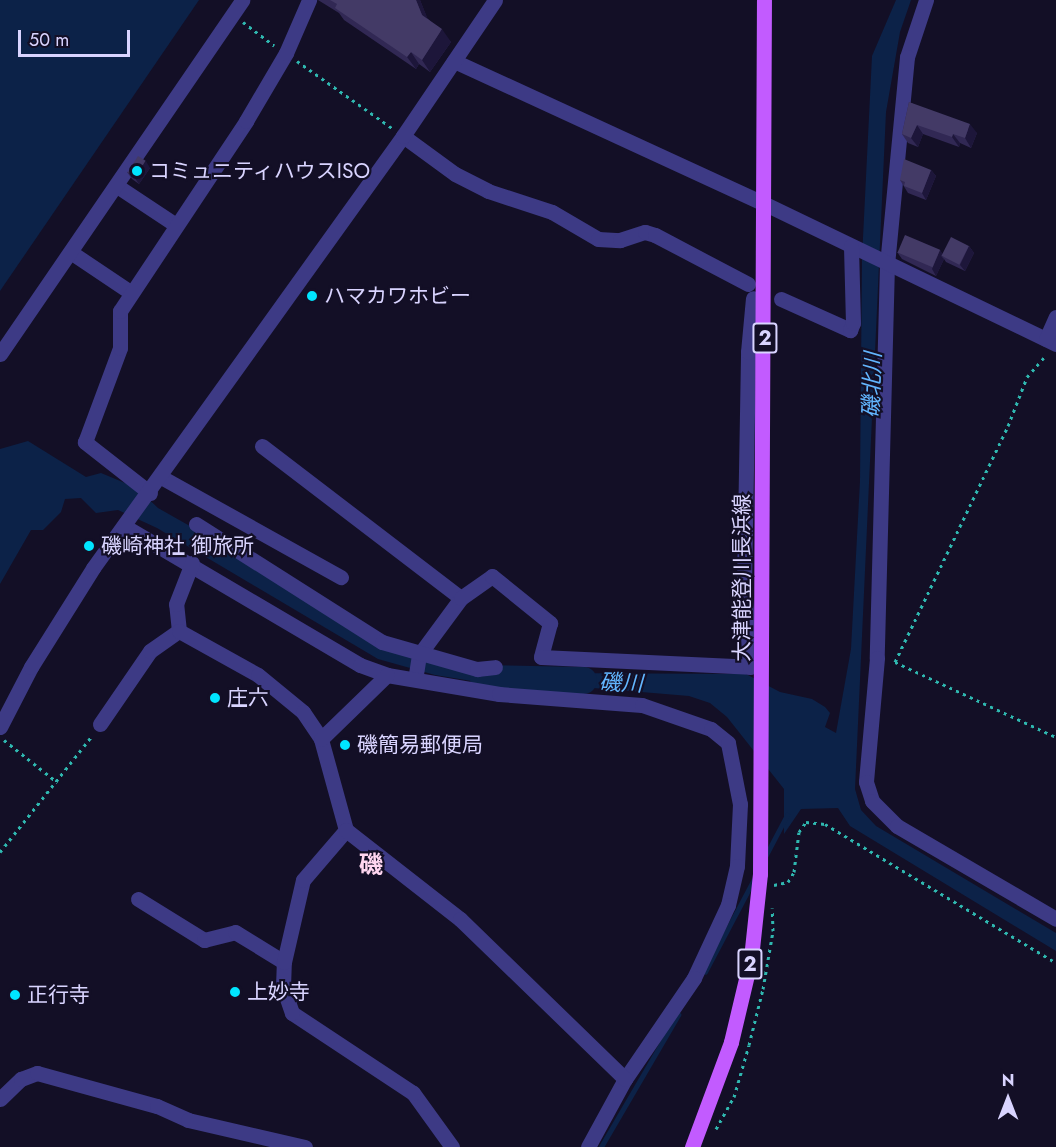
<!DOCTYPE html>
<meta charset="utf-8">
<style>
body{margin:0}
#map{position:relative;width:1056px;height:1147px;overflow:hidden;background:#130f26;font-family:Jost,"Noto Sans JP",sans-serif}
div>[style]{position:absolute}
.water>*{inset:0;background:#0c2248}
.stream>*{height:4.5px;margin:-2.25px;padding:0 2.25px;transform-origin:2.25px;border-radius:2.25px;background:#0c2248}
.river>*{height:27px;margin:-13.5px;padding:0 13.5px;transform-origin:13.5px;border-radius:13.5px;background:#0c2248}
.path>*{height:3px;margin-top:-1.5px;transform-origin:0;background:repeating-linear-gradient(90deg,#2fb8b0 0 3px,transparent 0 7.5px)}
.minor>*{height:15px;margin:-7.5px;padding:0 7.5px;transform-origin:7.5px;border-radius:7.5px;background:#3d3a85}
.major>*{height:15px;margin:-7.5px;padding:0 7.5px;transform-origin:7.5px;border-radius:7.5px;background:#c25bff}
.wall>*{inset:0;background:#312854}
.shaded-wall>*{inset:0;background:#1d163a}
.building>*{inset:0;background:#433a66;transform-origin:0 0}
.dots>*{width:16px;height:16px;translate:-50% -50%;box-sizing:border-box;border:3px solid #130f26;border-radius:50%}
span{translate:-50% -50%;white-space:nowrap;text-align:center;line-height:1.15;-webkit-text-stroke:4.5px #130f26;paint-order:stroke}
.shield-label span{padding:2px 4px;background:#130f26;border:2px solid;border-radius:4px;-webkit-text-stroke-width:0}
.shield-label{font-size:20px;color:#d9d4ff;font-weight:700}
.poi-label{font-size:21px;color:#d9d4ff}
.left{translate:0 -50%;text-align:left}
.street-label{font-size:21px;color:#d9d4ff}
.water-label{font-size:22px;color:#62b6ff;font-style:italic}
.quarter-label{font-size:24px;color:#ffd6f0;font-weight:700}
.north{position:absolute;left:978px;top:1069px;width:60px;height:60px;-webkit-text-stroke:4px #130f26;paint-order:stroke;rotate:0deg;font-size:16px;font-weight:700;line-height:24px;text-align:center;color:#d9d4ff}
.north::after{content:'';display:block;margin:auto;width:21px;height:27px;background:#d9d4ff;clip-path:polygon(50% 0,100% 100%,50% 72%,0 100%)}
.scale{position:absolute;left:18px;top:30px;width:112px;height:27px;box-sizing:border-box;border:3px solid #d9d4ff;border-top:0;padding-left:8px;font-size:18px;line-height:21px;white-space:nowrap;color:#d9d4ff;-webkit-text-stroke:4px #130f26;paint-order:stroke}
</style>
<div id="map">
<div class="water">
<div style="clip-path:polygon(0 0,199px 0,0 291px)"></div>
<div style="clip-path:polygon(896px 0,911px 0,900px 32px,886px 112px,855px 789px,861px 810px,876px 826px,1056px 933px,1056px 951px,850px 826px,838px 808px,801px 809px,784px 834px,784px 789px,727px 717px,710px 703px,689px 696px,546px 684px,547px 673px,746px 674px,780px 692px,812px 699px,825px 707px,830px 713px,825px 727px,836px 733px,851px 649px,860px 481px,862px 258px,872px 56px)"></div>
<div style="clip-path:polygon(28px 441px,86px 477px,101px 473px,137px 488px,158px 508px,227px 547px,375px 643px,484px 671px,521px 672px,520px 684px,484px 683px,435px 675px,378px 659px,157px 528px,118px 510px,96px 513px,81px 498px,65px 499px,61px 512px,43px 530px,31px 530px,0 584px,0 449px)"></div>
</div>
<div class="stream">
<div style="left:766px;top:855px;width:45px;rotate:-62.3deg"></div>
<div style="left:705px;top:972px;width:103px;rotate:-62.2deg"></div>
<div style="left:601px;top:1147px;width:153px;rotate:-59.7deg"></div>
</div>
<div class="river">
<div style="left:483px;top:678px;width:100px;rotate:1.1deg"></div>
</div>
<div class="path">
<div style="left:243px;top:22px;width:39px;rotate:37deg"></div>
<div style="left:297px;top:61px;width:116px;rotate:35.2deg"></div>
<div style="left:895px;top:662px;width:262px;rotate:-64.4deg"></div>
<div style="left:1008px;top:426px;width:53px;rotate:-68.8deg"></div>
<div style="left:1027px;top:377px;width:29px;rotate:-49deg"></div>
<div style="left:895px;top:662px;width:178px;rotate:25deg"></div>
<div style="left:4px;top:740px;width:68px;rotate:38.4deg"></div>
<div style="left:0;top:852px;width:148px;rotate:-51.6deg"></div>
<div style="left:774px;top:885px;width:14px;rotate:-12deg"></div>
<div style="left:788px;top:882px;width:12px;rotate:-59deg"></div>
<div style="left:794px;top:872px;width:40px;rotate:-82.9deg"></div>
<div style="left:799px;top:832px;width:12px;rotate:-55deg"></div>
<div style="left:806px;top:822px;width:19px;rotate:6deg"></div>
<div style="left:825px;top:824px;width:270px;rotate:31deg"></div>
<div style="left:716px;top:1129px;width:37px;rotate:-61deg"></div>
<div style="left:734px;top:1097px;width:54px;rotate:-73.9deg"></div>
<div style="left:749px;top:1045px;width:58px;rotate:-76deg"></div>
<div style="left:763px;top:989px;width:59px;rotate:-80.2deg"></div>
<div style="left:773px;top:931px;width:23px;rotate:-92deg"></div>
</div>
<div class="minor">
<div style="left:926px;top:0;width:60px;rotate:108.4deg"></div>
<div style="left:907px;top:57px;width:208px;rotate:95.5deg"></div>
<div style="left:887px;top:264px;width:394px;rotate:91.5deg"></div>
<div style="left:877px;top:658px;width:124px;rotate:95.1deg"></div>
<div style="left:866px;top:782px;width:20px;rotate:72deg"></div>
<div style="left:872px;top:801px;width:35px;rotate:45deg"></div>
<div style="left:897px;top:826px;width:184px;rotate:30.3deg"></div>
<div style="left:454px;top:61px;width:340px;rotate:24.7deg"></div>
<div style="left:763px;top:203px;width:325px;rotate:25.7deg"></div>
<div style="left:403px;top:136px;width:64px;rotate:36.2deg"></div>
<div style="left:455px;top:174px;width:37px;rotate:27deg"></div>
<div style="left:488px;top:191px;width:67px;rotate:18.2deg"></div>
<div style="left:552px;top:212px;width:53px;rotate:30.4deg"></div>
<div style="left:598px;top:239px;width:22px;rotate:3deg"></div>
<div style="left:620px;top:240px;width:26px;rotate:-18deg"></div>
<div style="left:645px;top:232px;width:10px;rotate:17deg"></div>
<div style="left:655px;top:235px;width:105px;rotate:27.8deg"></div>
<div style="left:117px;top:186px;width:71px;rotate:33.5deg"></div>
<div style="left:72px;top:253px;width:70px;rotate:33.9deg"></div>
<div style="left:781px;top:299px;width:76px;rotate:24.2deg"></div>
<div style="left:850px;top:330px;width:8px;rotate:-67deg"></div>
<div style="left:853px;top:323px;width:77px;rotate:-91.5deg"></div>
<div style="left:1046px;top:339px;width:24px;rotate:-66deg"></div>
<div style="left:0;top:354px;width:429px;rotate:-55.6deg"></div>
<div style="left:262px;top:446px;width:250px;rotate:37.4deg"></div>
<div style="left:461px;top:598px;width:71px;rotate:126.4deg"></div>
<div style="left:419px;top:655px;width:24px;rotate:99deg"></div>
<div style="left:161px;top:477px;width:206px;rotate:29.1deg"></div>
<div style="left:150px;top:493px;width:83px;rotate:-141.9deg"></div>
<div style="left:85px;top:442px;width:100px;rotate:-69.6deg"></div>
<div style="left:120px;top:348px;width:37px;rotate:-90deg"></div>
<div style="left:120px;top:311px;width:228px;rotate:-56.4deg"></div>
<div style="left:246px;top:121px;width:79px;rotate:-59.5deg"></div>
<div style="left:286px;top:53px;width:58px;rotate:-66.5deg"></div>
<div style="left:196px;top:524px;width:220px;rotate:32.4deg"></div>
<div style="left:382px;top:642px;width:99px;rotate:15.9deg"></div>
<div style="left:477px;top:669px;width:18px;rotate:-6deg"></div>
<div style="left:124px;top:526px;width:274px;rotate:30.5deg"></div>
<div style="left:360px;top:665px;width:29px;rotate:20deg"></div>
<div style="left:387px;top:675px;width:114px;rotate:9.6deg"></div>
<div style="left:499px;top:694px;width:143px;rotate:4.4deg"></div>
<div style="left:642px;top:705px;width:73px;rotate:19.2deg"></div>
<div style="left:711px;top:729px;width:22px;rotate:39deg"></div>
<div style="left:728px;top:743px;width:62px;rotate:78.9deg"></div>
<div style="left:740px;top:804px;width:62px;rotate:92.8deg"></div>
<div style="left:737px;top:866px;width:40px;rotate:103deg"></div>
<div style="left:728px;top:905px;width:81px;rotate:115deg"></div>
<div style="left:694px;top:978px;width:122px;rotate:124.3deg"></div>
<div style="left:625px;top:1079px;width:77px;rotate:118.6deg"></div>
<div style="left:461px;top:598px;width:38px;rotate:-35deg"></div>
<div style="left:492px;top:576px;width:75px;rotate:39deg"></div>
<div style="left:550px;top:623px;width:35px;rotate:105deg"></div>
<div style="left:541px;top:657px;width:209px;rotate:2.7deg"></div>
<div style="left:750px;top:667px;width:82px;rotate:-94.2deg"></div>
<div style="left:744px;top:585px;width:233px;rotate:-89deg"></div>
<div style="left:748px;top:352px;width:54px;rotate:-84.7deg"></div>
<div style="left:179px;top:631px;width:27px;rotate:-96deg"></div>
<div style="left:176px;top:604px;width:44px;rotate:-68.7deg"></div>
<div style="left:100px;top:724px;width:88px;rotate:-55.6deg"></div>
<div style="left:150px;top:651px;width:35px;rotate:-35deg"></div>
<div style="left:179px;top:631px;width:90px;rotate:29.1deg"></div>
<div style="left:258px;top:675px;width:58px;rotate:39.4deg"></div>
<div style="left:303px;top:712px;width:32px;rotate:56deg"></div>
<div style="left:0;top:727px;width:68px;rotate:-62.7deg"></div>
<div style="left:31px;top:667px;width:117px;rotate:-57.9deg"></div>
<div style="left:93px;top:568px;width:532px;rotate:-54.34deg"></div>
<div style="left:403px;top:136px;width:164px;rotate:-55.9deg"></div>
<div style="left:346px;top:830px;width:94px;rotate:-105.4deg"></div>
<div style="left:321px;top:739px;width:92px;rotate:-44.1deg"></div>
<div style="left:138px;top:899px;width:78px;rotate:31.8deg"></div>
<div style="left:204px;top:940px;width:32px;rotate:-14deg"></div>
<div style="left:235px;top:932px;width:57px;rotate:31.5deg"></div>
<div style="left:0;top:1099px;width:29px;rotate:-44deg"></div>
<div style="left:21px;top:1079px;width:17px;rotate:-21deg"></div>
<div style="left:37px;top:1073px;width:124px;rotate:15.4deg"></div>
<div style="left:157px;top:1106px;width:34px;rotate:24deg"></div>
<div style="left:188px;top:1120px;width:120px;rotate:13deg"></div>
<div style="left:452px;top:1147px;width:67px;rotate:-125.8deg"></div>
<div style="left:413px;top:1093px;width:145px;rotate:-146.5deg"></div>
<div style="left:292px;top:1013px;width:28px;rotate:-109deg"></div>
<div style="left:283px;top:987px;width:25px;rotate:-88deg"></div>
<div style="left:284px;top:962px;width:84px;rotate:-77deg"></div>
<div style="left:303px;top:880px;width:66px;rotate:-49.3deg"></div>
<div style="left:346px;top:830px;width:145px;rotate:38deg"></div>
<div style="left:460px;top:919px;width:230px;rotate:44.1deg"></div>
</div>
<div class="major">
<div style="left:692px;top:1147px;width:112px;rotate:-69.6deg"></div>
<div style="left:731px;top:1042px;width:86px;rotate:-76.6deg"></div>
<div style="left:751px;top:958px;width:84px;rotate:-83.9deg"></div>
<div style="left:760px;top:874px;width:874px;rotate:-89.74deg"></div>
</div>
<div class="wall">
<div style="clip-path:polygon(318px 0,420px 0,427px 18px,451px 42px,430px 72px,419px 64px,416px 69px,344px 20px,339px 13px)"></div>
<div style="clip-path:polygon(909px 102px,977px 133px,971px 148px,960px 143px,959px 147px,923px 134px,918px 147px,908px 143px,902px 134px)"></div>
<div style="clip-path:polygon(150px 168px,139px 184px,132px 179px,127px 172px)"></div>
<div style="clip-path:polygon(931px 170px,936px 176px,926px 200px,908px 193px,900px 180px)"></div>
<div style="clip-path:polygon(969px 246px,974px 253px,965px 271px,946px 262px,944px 259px,936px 276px,902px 259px,897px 252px,940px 250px,942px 254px)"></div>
</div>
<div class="shaded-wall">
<div style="clip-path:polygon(416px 0,420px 0,431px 27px,422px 15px)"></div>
<div style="clip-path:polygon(442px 29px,451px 42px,430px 72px,422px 60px)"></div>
<div style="clip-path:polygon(411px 52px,419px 64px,416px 69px,407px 57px)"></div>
<div style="clip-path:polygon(970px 124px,977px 133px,971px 148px,965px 138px)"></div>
<div style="clip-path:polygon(917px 125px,923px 134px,918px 147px,911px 138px)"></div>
<div style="clip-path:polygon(953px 134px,960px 143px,959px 147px,952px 137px)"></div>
<div style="clip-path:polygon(146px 161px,150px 168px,139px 184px,134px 177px)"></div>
<div style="clip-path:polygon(931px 170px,936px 176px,926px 200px,922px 193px)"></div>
<div style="clip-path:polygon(969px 246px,974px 253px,965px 271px,960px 265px)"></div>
<div style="clip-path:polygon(940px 250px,945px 257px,941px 256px,944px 259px,936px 276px,932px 269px)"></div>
</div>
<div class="building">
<div style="clip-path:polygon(330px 0,416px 0,422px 15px,442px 29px,422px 60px,411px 52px,407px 57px,335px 8px,337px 4px)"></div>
<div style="clip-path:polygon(909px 102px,970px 124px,965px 138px,953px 134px,952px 137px,917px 125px,911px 138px,902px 134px)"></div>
<div style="left:138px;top:156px;width:9px;height:19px;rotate:32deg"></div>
<div style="clip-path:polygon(904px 159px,931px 170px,922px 193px,904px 186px,905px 182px,900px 180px)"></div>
<div style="left:905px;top:235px;width:38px;height:19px;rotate:23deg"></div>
<div style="left:951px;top:237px;width:20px;height:21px;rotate:27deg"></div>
</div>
<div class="dots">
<div style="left:137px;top:171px;background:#00e5ff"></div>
<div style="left:312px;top:296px;background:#00e5ff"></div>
<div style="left:89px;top:546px;background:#00e5ff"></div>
<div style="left:215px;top:698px;background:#00e5ff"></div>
<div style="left:345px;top:745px;background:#00e5ff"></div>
<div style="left:235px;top:992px;background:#00e5ff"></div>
<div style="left:15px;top:995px;background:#00e5ff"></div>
</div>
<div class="shield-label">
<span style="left:765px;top:338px">2</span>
<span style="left:750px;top:964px">2</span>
</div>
<div class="poi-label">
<span class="left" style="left:149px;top:171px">コミュニティハウスISO</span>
<span class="left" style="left:324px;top:296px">ハマカワホビー</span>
<span class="left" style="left:101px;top:546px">磯崎神社 御旅所</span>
<span class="left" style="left:227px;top:698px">庄六</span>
<span class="left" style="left:357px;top:745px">磯簡易郵便局</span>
<span class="left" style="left:247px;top:992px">上妙寺</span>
<span class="left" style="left:27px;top:995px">正行寺</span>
</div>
<div class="street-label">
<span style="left:742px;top:578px;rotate:-90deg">大津能登川長浜線</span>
</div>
<div class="water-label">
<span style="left:872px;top:385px;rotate:-88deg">磯北川</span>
<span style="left:621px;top:683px;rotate:2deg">磯川</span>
</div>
<div class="quarter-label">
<span style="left:371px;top:865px">磯</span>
</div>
<div class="north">N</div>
<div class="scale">50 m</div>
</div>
